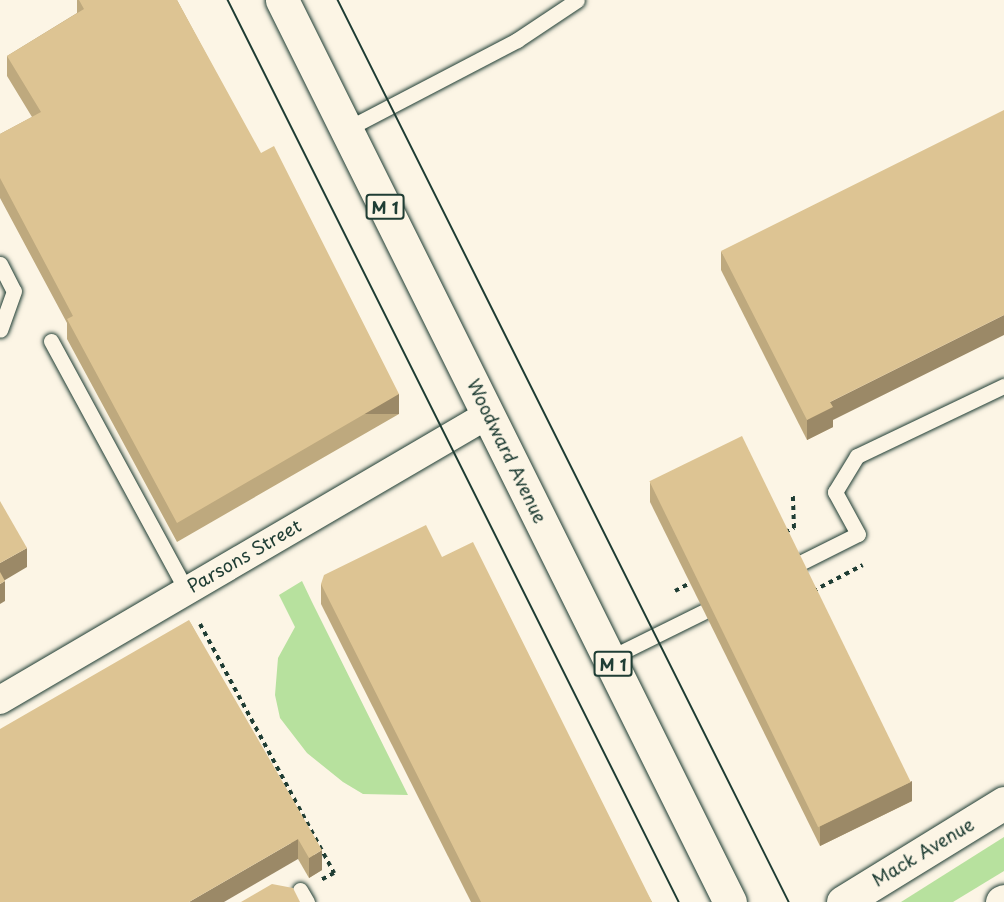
<!DOCTYPE html>
<style>
body{margin:0}
#map{position:relative;width:1004px;height:902px;overflow:hidden;background:#fcf5e5;font-family:"Playpen Sans",sans-serif}
div>[style]{position:absolute}
.green>*{inset:0;background:#b7e19e}
.path>*{height:4px;margin-top:-2px;transform-origin:0;background:repeating-linear-gradient(90deg,#1f3d34 0 4.5px,transparent 0 9px)}
.roads{filter:drop-shadow(0 0 2px #1f3d34) drop-shadow(0 0 2px #1f3d34)}
.lane>*{height:15px;margin:-7.5px;padding:0 7.5px;transform-origin:7.5px;border-radius:7.5px;background:#fcf5e5}
.street>*{height:28px;margin:-14px;padding:0 14px;transform-origin:14px;border-radius:14px;background:#fcf5e5}
.secondary>*{height:33px;margin:-16.5px;padding:0 16.5px;transform-origin:16.5px;border-radius:16.5px;background:#fcf5e5}
.primary>*{height:33px;margin:-16.5px;padding:0 16.5px;transform-origin:16.5px;border-radius:16.5px;background:#fcf5e5}
.tram>*{height:1.5px;margin:-0.75px;padding:0 0.75px;transform-origin:0.75px;border-radius:0.75px;background:#1f3d34}
.wall>*{inset:0;background:#bea97e}
.shaded-wall>*{inset:0;background:#9b8967;transform-origin:0 0}
.building>*{inset:0;background:#ddc493;transform-origin:0 0}
span{translate:-50% -50%;white-space:nowrap;text-align:center;line-height:1.15;-webkit-text-stroke:4.5px #fcf5e5;paint-order:stroke}
.shield-label span{padding:2px 4px;background:#fcf5e5;border:2px solid;border-radius:4px;-webkit-text-stroke-width:0}
.shield-label{font-size:16px;color:#1f3d34;font-weight:700}
.street-label{font-size:18px;color:#1f3d34}
</style>
<div id="map">
<div class="green">
<div style="clip-path:polygon(302px 581px,312px 602px,408px 795px,363px 794px,343px 782px,307px 753px,280px 718px,275px 695px,278px 658px,295px 627px,279px 595px)"></div>
<div style="clip-path:polygon(1004px 837px,1004px 871px,953px 902px,901px 902px)"></div>
</div>
<div class="path">
<div style="left:785px;top:532px;width:10px;rotate:-24deg"></div>
<div style="left:794px;top:528px;width:32px;rotate:-92deg"></div>
<div style="left:675px;top:591px;width:17px;rotate:-28deg"></div>
<div style="left:813px;top:591px;width:56px;rotate:-27.5deg"></div>
<div style="left:200px;top:624px;width:283px;rotate:61.7deg"></div>
<div style="left:334px;top:873px;width:15px;rotate:152deg"></div>
</div>
<div class="roads">
<div class="lane">
<div style="left:347px;top:129px;width:192px;rotate:-27.6deg"></div>
<div style="left:517px;top:40px;width:72px;rotate:-33.7deg"></div>
<div style="left:0;top:264px;width:30px;rotate:63deg"></div>
<div style="left:14px;top:291px;width:41px;rotate:109.7deg"></div>
<div style="left:51px;top:341px;width:283px;rotate:61.5deg"></div>
<div style="left:796px;top:565px;width:69px;rotate:-26.6deg"></div>
<div style="left:858px;top:534px;width:48px;rotate:-118.7deg"></div>
<div style="left:835px;top:492px;width:42px;rotate:-58.6deg"></div>
<div style="left:857px;top:456px;width:163px;rotate:-25.5deg"></div>
<div style="left:610px;top:658px;width:104px;rotate:-26.3deg"></div>
<div style="left:300px;top:890px;width:14px;rotate:60deg"></div>
</div>
<div class="street">
<div style="left:0;top:700px;width:566px;rotate:-30.32deg"></div>
</div>
<div class="secondary">
<div style="left:843px;top:902px;width:189px;rotate:-31.6deg"></div>
<div style="left:1002px;top:902px;width:2px;rotate:-27deg"></div>
</div>
<div class="primary">
<div style="left:282px;top:0;width:1007px;rotate:63.59deg"></div>
</div>
</div>
<div class="tram">
<div style="left:228px;top:0;width:1008px;rotate:63.43deg"></div>
<div style="left:338px;top:0;width:1008px;rotate:63.43deg"></div>
</div>
<div class="wall">
<div style="clip-path:polygon(77px 0,177px 0,399px 414px,177px 542px,67px 339px,67px 323px,0 198px,0 134px,32px 117px,7px 76px,7px 56px,77px 13px)"></div>
<div style="clip-path:polygon(721px 251px,833px 420px,833px 427px,807px 440px,721px 270px)"></div>
<div style="clip-path:polygon(650px 482px,912px 801px,820px 846px,650px 502px)"></div>
<div style="clip-path:polygon(442px 557px,652px 902px,471px 902px,321px 604px,321px 584px)"></div>
<div style="clip-path:polygon(189px 620px,322px 870px,309px 878px,298px 859px)"></div>
</div>
<div class="shaded-wall">
<div style="clip-path:polygon(1004px 315px,1004px 335px,833px 420px,833px 427px,807px 440px,807px 420px,830px 402px)"></div>
<div style="left:399px;top:394px;width:20px;height:257px;rotate:90deg"></div>
<div style="clip-path:polygon(27px 548px,27px 567px,0 583px,0 563px)"></div>
<div style="clip-path:polygon(5px 581px,5px 601px,0 604px,0 584px)"></div>
<div style="clip-path:polygon(912px 781px,912px 801px,820px 846px,820px 826px)"></div>
<div style="clip-path:polygon(298px 839px,298px 859px,224px 902px,189px 902px)"></div>
<div style="clip-path:polygon(322px 850px,322px 870px,309px 878px,309px 858px)"></div>
</div>
<div class="building">
<div style="clip-path:polygon(79px 0,177px 0,261px 153px,274px 146px,399px 394px,177px 523px,67px 319px,73px 316px,0 178px,0 134px,41px 112px,7px 56px,84px 9px)"></div>
<div style="clip-path:polygon(1004px 110px,1004px 315px,830px 402px,833px 407px,807px 420px,721px 251px)"></div>
<div style="left:742px;top:436px;width:385px;height:103px;rotate:64deg"></div>
<div style="clip-path:polygon(0 501px,27px 548px,0 563px)"></div>
<div style="clip-path:polygon(426px 525px,442px 557px,473px 542px,652px 902px,481px 902px,321px 584px,324px 575px)"></div>
<div style="clip-path:polygon(0 572px,5px 581px,0 584px)"></div>
<div style="clip-path:polygon(189px 620px,322px 850px,309px 858px,298px 839px,189px 902px,0 902px,0 729px)"></div>
<div style="clip-path:polygon(272px 884px,293px 888px,300px 902px,241px 902px)"></div>
</div>
<div class="shield-label">
<span style="left:385px;top:207px">M 1</span>
<span style="left:613px;top:664px">M 1</span>
</div>
<div class="street-label">
<span style="left:507px;top:451px;rotate:64deg">Woodward Avenue</span>
<span style="left:244px;top:556px;rotate:-30deg">Parsons Street</span>
<span style="left:923px;top:852px;rotate:-31deg">Mack Avenue</span>
</div>
</div>
